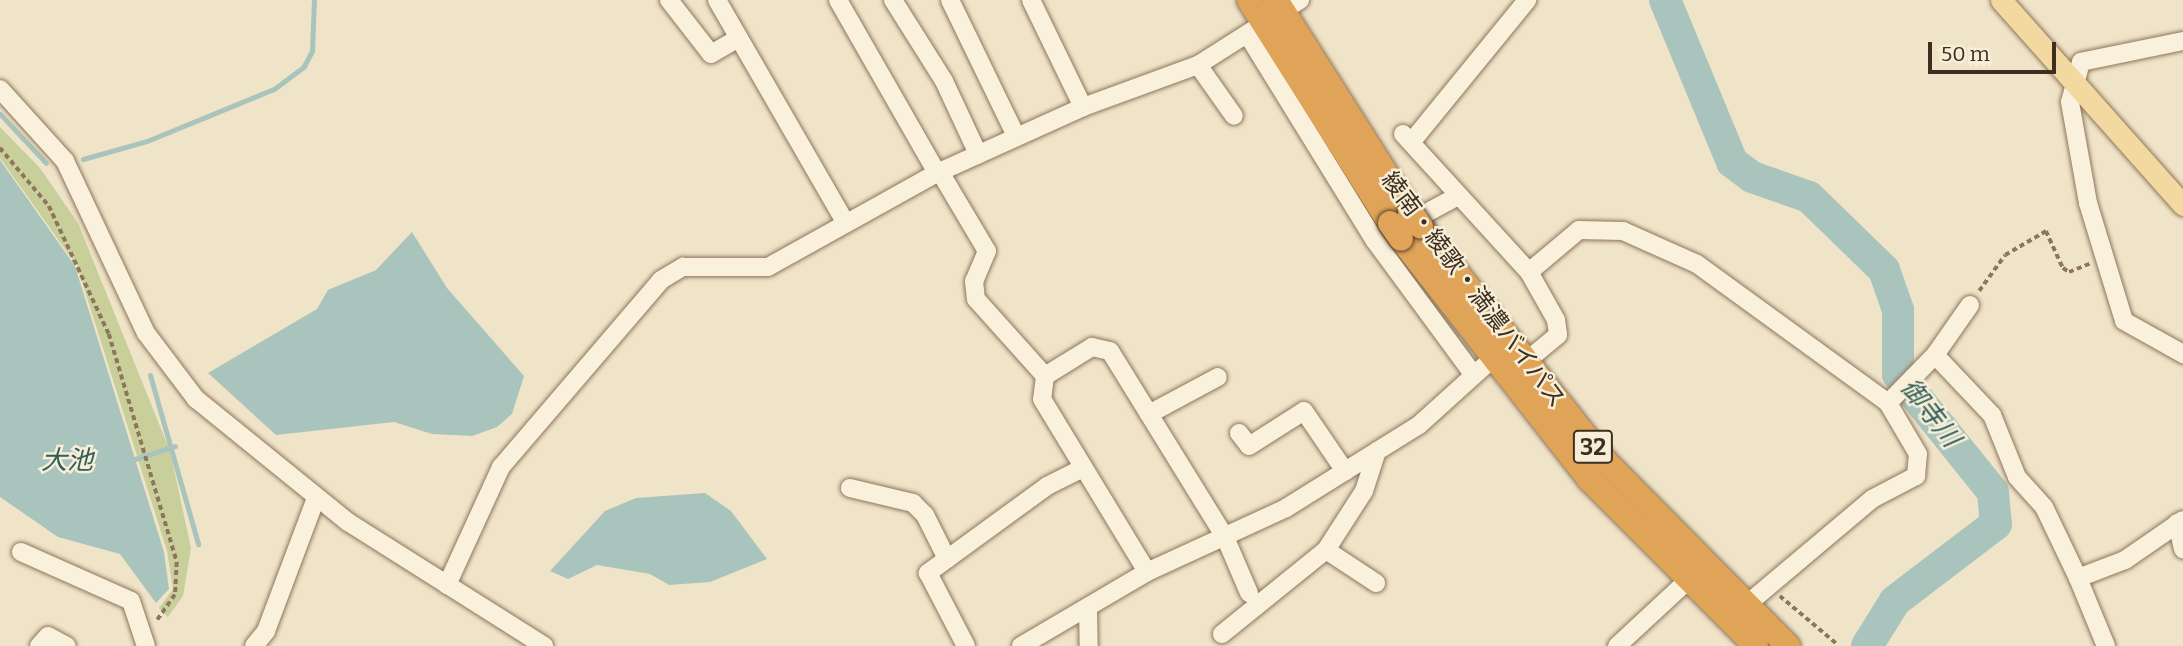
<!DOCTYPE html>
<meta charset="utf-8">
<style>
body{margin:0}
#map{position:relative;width:2183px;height:646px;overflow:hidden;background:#f0e4c8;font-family:Bitter,"Noto Sans JP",serif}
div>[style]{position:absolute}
.green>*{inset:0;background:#c9cf9b}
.water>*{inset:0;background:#a9c4bc}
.stream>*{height:5px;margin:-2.5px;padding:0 2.5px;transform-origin:2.5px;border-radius:2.5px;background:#a9c4bc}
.river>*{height:32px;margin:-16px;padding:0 16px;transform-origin:16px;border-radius:16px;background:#a9c4bc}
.path>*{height:3.5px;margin-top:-1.75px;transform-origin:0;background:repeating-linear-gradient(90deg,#8d765c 0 5px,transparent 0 8.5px)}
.roads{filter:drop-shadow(0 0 2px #8d765c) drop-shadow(0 0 2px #8d765c)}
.minor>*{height:18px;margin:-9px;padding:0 9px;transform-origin:9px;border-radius:9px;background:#faf1dc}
.major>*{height:21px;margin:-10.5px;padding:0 10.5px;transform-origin:10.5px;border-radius:10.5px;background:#f3d9a0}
.highway>*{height:24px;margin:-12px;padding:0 12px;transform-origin:12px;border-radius:12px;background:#e0a458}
.bridges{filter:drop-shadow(0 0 2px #5b4430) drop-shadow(0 0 2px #5b4430)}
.highway-bridge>*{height:24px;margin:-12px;padding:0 12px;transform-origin:12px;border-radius:12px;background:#e0a458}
span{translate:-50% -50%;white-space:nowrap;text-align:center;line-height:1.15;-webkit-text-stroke:5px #f7eed8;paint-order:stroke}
.shield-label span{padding:2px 5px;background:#f7eed8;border:2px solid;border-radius:5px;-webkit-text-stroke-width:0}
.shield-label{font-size:23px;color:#3d2e20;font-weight:700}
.street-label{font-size:24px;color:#3d2e20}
.water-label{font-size:26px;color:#2f5d5a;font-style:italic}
.scale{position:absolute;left:1928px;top:42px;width:128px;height:32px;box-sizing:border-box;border:4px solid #3d2e20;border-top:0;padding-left:9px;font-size:21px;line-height:24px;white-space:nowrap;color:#3d2e20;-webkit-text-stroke:5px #f7eed8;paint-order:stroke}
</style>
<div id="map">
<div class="green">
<div style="clip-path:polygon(0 127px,40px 168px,78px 223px,170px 451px,191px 548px,183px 596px,168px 617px,159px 608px,173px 589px,167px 551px,77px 266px,0 158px)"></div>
</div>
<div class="water">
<div style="clip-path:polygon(0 160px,75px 266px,164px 552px,169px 589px,156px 603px,120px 554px,58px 537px,0 497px)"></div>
<div style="clip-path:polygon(412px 232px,447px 288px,524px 376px,512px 414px,497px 427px,472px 436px,432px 434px,394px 422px,276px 435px,208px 373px,317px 309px,328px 290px,376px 270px)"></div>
<div style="clip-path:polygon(705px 493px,731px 511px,767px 559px,710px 582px,669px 585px,650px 574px,597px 565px,568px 579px,550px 571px,605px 511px,636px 498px)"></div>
</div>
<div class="stream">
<div style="left:0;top:114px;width:67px;rotate:46.8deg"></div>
<div style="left:83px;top:159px;width:66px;rotate:-15.7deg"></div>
<div style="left:147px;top:141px;width:137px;rotate:-22.3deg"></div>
<div style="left:274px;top:89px;width:38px;rotate:-37deg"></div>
<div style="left:304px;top:66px;width:17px;rotate:-62deg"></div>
<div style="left:312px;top:51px;width:51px;rotate:-87.8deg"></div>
<div style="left:150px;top:375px;width:176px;rotate:74.1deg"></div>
<div style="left:132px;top:460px;width:45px;rotate:-18deg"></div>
</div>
<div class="river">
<div style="left:1665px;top:0;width:175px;rotate:67.5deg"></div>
<div style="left:1732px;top:162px;width:25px;rotate:37deg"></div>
<div style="left:1752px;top:177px;width:60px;rotate:19.3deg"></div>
<div style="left:1809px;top:197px;width:105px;rotate:44.2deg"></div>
<div style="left:1884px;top:270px;width:42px;rotate:70.7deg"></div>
<div style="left:1898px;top:310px;width:64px;rotate:90deg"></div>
<div style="left:1898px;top:374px;width:151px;rotate:51.2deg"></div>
<div style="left:1993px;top:492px;width:32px;rotate:85deg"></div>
<div style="left:1996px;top:524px;width:127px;rotate:142.7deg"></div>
<div style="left:1895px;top:601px;width:53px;rotate:121.9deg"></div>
</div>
<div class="path">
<div style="left:0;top:148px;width:76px;rotate:49.8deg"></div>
<div style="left:49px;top:206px;width:141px;rotate:64.9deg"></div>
<div style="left:109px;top:334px;width:238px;rotate:73.4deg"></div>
<div style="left:177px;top:562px;width:33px;rotate:93deg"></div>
<div style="left:175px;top:595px;width:33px;rotate:125deg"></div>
<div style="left:1979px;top:291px;width:44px;rotate:-54.2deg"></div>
<div style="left:2005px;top:255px;width:48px;rotate:-30.3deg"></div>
<div style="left:2046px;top:231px;width:41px;rotate:65.3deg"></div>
<div style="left:2063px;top:268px;width:7px;rotate:34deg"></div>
<div style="left:2069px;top:272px;width:24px;rotate:-22deg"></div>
<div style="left:1780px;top:596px;width:75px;rotate:40.1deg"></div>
</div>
<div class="roads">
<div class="minor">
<div style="left:669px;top:0;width:68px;rotate:52.1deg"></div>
<div style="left:711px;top:54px;width:32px;rotate:-30deg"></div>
<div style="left:717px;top:0;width:256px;rotate:60deg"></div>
<div style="left:838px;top:0;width:199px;rotate:60.2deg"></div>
<div style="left:893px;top:0;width:96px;rotate:57.8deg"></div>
<div style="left:944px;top:81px;width:81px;rotate:65deg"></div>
<div style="left:950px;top:0;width:151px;rotate:64.1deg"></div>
<div style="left:1031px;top:0;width:119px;rotate:64.1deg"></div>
<div style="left:1249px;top:37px;width:240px;rotate:58.3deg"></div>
<div style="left:1375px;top:241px;width:165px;rotate:53.6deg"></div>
<div style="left:2183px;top:41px;width:104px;rotate:168.4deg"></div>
<div style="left:2081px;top:62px;width:41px;rotate:105.4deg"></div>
<div style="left:2070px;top:102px;width:103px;rotate:79.9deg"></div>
<div style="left:2088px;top:203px;width:123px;rotate:73deg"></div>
<div style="left:2124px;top:321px;width:68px;rotate:29.2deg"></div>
<div style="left:1198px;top:65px;width:62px;rotate:54.8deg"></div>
<div style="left:0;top:89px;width:97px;rotate:47.9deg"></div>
<div style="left:65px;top:161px;width:190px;rotate:64.8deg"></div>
<div style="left:146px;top:333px;width:83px;rotate:52.9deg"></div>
<div style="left:196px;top:399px;width:196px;rotate:39deg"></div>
<div style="left:348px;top:522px;width:232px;rotate:32.3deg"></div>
<div style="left:1403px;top:134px;width:187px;rotate:47.6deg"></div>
<div style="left:1529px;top:272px;width:55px;rotate:60.6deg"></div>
<div style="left:1556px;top:320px;width:15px;rotate:82deg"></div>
<div style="left:1558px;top:335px;width:44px;rotate:140.5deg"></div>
<div style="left:1413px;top:140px;width:181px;rotate:-50.8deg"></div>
<div style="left:940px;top:172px;width:92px;rotate:59.3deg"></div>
<div style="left:987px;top:251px;width:33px;rotate:113deg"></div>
<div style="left:974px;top:281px;width:18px;rotate:84deg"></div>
<div style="left:976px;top:299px;width:103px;rotate:48.1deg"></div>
<div style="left:1045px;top:376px;width:23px;rotate:97deg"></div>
<div style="left:1042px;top:399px;width:202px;rotate:58.7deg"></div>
<div style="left:1406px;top:224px;width:59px;rotate:-28.3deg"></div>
<div style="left:1529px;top:272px;width:65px;rotate:-40deg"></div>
<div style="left:1579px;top:230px;width:44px;rotate:1.3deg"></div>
<div style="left:1623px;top:231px;width:81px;rotate:24deg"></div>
<div style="left:1697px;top:264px;width:236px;rotate:36deg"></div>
<div style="left:1888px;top:403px;width:67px;rotate:-45.6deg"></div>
<div style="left:1935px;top:355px;width:61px;rotate:-55deg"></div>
<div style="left:1935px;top:355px;width:83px;rotate:46.5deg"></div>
<div style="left:1992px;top:415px;width:67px;rotate:68deg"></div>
<div style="left:2017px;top:477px;width:40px;rotate:48deg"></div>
<div style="left:2044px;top:507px;width:79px;rotate:64.4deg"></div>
<div style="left:1045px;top:376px;width:55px;rotate:-31.7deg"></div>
<div style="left:1092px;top:347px;width:18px;rotate:13deg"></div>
<div style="left:1110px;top:351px;width:219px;rotate:58.3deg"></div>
<div style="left:1225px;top:537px;width:61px;rotate:66.8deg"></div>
<div style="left:1149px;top:414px;width:78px;rotate:-28.2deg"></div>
<div style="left:1239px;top:433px;width:16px;rotate:52deg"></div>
<div style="left:1249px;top:446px;width:65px;rotate:-32.5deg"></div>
<div style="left:1304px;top:411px;width:73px;rotate:55.7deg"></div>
<div style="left:850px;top:488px;width:65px;rotate:13.4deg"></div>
<div style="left:913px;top:503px;width:17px;rotate:45deg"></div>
<div style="left:925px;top:515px;width:49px;rotate:63.4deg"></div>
<div style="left:947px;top:559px;width:24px;rotate:144deg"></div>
<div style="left:928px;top:573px;width:82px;rotate:62.5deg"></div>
<div style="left:2177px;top:523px;width:27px;rotate:77deg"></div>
<div style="left:1326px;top:550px;width:60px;rotate:33.4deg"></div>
<div style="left:21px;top:552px;width:120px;rotate:24deg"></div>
<div style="left:131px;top:601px;width:47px;rotate:71.6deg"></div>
<div style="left:947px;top:559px;width:124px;rotate:-36.1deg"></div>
<div style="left:1047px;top:486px;width:40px;rotate:-26.6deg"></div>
<div style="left:447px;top:585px;width:130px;rotate:-65.4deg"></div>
<div style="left:501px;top:467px;width:246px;rotate:-49.4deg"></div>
<div style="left:661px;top:280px;width:26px;rotate:-31deg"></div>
<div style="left:683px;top:267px;width:85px"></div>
<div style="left:768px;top:267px;width:193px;rotate:-29.1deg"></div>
<div style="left:937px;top:173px;width:160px;rotate:-24.3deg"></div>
<div style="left:1083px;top:107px;width:122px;rotate:-20.1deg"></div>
<div style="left:1198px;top:65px;width:121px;rotate:-32.5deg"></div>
<div style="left:1745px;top:606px;width:166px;rotate:-40.1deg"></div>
<div style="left:1872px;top:499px;width:50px;rotate:-27.6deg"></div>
<div style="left:1916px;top:476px;width:22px;rotate:-85deg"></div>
<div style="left:1918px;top:454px;width:59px;rotate:-120.5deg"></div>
<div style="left:1088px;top:607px;width:39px;rotate:89deg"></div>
<div style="left:1222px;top:634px;width:134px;rotate:-38.9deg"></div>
<div style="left:1326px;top:550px;width:70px;rotate:-57.2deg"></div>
<div style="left:1364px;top:491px;width:42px;rotate:-72deg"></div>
<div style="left:39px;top:646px;width:13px;rotate:-48deg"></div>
<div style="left:48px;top:636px;width:21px;rotate:28deg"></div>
<div style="left:254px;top:646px;width:19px;rotate:-51deg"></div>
<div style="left:266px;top:631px;width:142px;rotate:-69.4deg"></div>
<div style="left:1021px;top:646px;width:146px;rotate:-30.4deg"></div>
<div style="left:1147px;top:572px;width:153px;rotate:-24.7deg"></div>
<div style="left:1286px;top:508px;width:157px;rotate:-32deg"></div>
<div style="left:1419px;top:425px;width:110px;rotate:-42.1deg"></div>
<div style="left:1617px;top:646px;width:109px;rotate:-42.8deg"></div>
<div style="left:2106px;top:646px;width:74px;rotate:-112.4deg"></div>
<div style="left:2078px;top:578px;width:50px;rotate:-21deg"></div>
<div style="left:2125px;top:560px;width:70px;rotate:-34.6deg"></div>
</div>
<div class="major">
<div style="left:2001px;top:0;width:274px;rotate:48.4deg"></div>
</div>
<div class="highway">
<div style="left:1249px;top:0;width:264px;rotate:57.7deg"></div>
<div style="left:1276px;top:0;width:250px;rotate:57.6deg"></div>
<div style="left:1421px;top:227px;width:299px;rotate:51.8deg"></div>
<div style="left:1606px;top:462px;width:259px;rotate:45.3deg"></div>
<div style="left:1401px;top:239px;width:306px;rotate:51.9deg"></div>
<div style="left:1590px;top:480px;width:235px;rotate:45deg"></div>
</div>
</div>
<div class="bridges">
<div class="highway-bridge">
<div style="left:1410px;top:211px;width:19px;rotate:55deg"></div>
<div style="left:1390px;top:223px;width:19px;rotate:55deg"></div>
</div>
</div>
<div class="shield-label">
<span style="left:1593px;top:447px">32</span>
</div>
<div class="street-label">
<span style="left:1473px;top:290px;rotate:53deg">綾南・綾歌・満濃バイパス</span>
</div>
<div class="water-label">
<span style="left:1930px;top:413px;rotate:52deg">御寺川</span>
<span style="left:67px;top:461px">大池</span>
</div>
<div class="scale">50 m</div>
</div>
